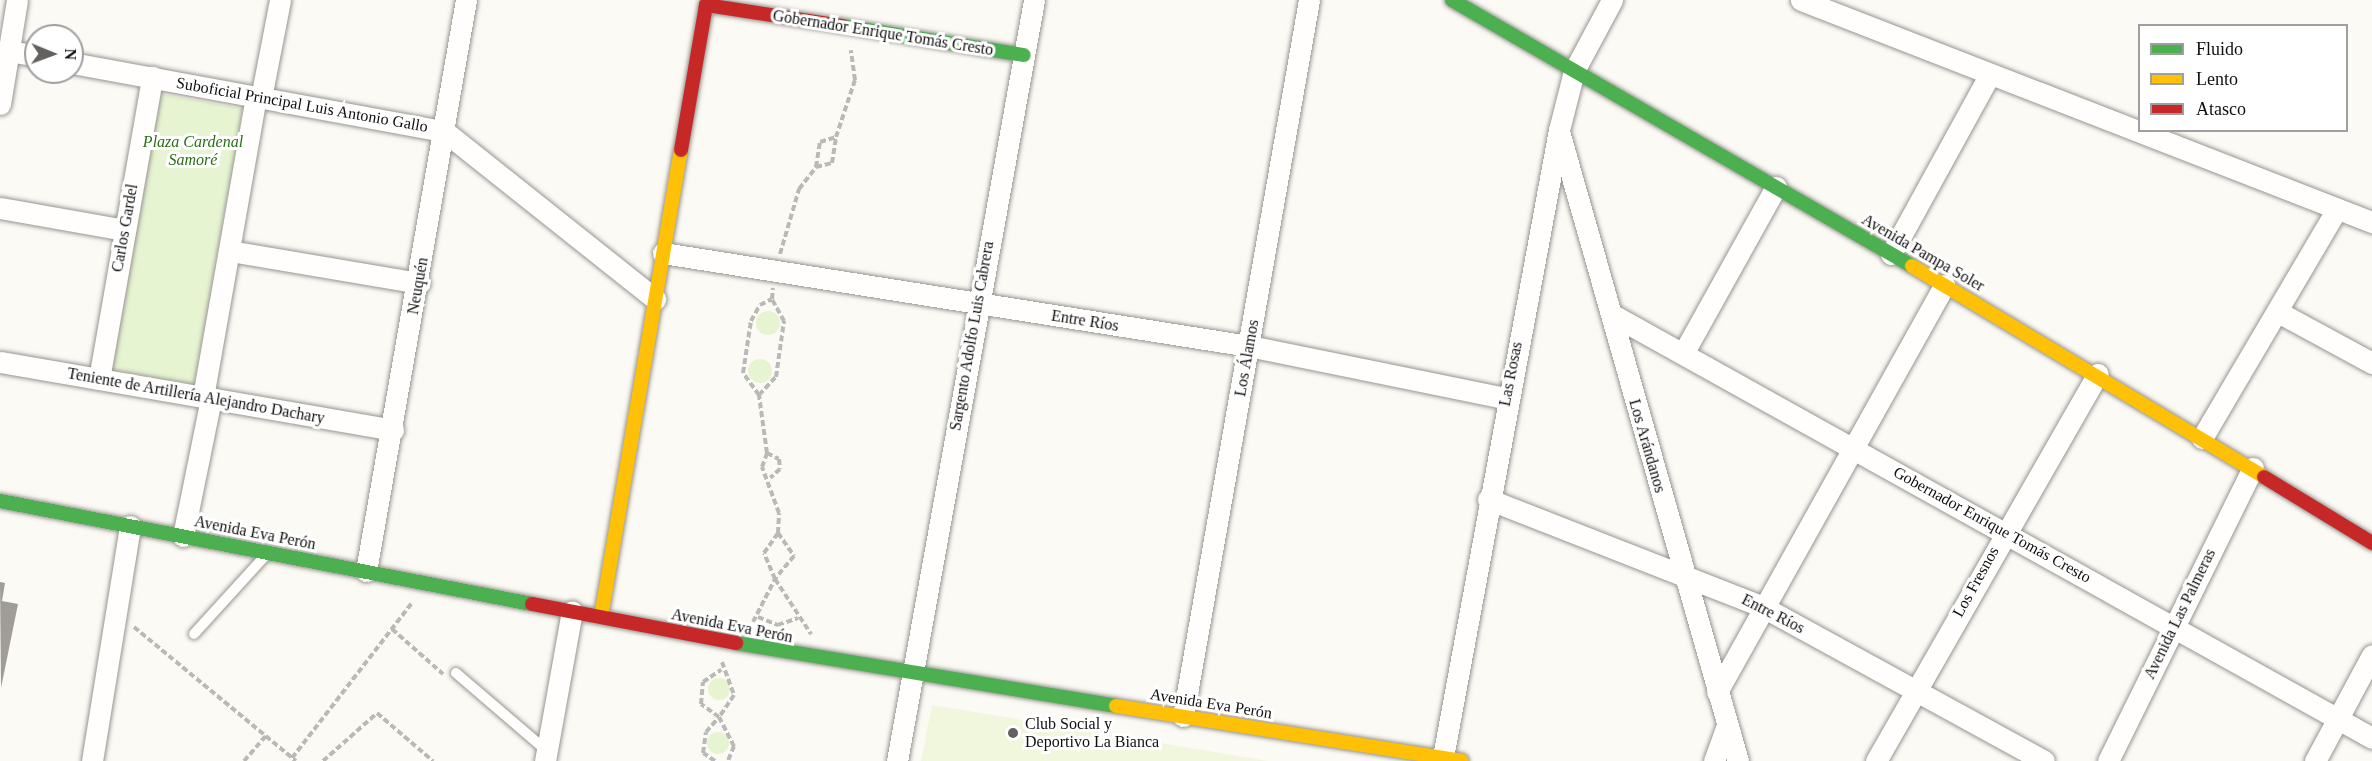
<!DOCTYPE html>
<meta charset="utf-8">
<style>
body{margin:0}
#map{position:relative;width:2372px;height:761px;overflow:hidden;background:#fcfaf4;font-family:"Times New Roman",serif}
div>[style]{position:absolute}
.green>*{inset:0;background:#e6f4d1;transform-origin:0 0}
.round{border-radius:50%}
.pitch>*{inset:0;background:#f0f7dc}
.building>*{inset:0;background:#a09d99}
.path>*{height:4px;margin-top:-2px;transform-origin:0;background:repeating-linear-gradient(90deg,#b9b9b8 0 6px,transparent 0 9px)}
.roads{filter:drop-shadow(0 0 2px #969592) drop-shadow(0 0 2px #969592)}
.lane>*{height:10px;margin:-5px;padding:0 5px;transform-origin:5px;border-radius:5px;background:#fffefd}
.street>*{height:21px;margin:-10.5px;padding:0 10.5px;transform-origin:10.5px;border-radius:10.5px;background:#fffefd}
.fast>*{height:14px;margin:-7px;padding:0 7px;transform-origin:7px;border-radius:7px;background:#4caf50}
.slow>*{height:14px;margin:-7px;padding:0 7px;transform-origin:7px;border-radius:7px;background:#ffc107}
.jam>*{height:14px;margin:-7px;padding:0 7px;transform-origin:7px;border-radius:7px;background:#c62828}
.dots>*{width:16px;height:16px;translate:-50% -50%;box-sizing:border-box;border:3px solid #fff;border-radius:50%}
span{translate:-50% -50%;white-space:nowrap;text-align:center;line-height:1.15;-webkit-text-stroke:6px #fff;paint-order:stroke}
.street-label{font-size:16px;color:#0f0f0f}
.park-label{font-size:16px;color:#2b6f17;font-style:italic}
.poi-label{font-size:16px;color:#0f0f0f}
.left{translate:0 -50%;text-align:left}
.legend{position:absolute;left:2138px;top:24px;width:210px;height:108px;box-sizing:border-box;background:#fff;border:2px solid #9f9f9f;margin:0;padding:8px 10px;list-style:none;font-size:18px;color:#0f0f0f}
.legend li{display:flex;align-items:center;gap:12px;height:30px}
.legend b{width:30px;border:2px solid #9f9f9f}
.north{position:absolute;left:24px;top:24px;width:60px;height:60px;box-sizing:border-box;background:#fff;border:2px solid #9f9f9f;border-radius:50%;rotate:91deg;font-size:16px;font-weight:700;line-height:24px;text-align:center;color:#0f0f0f}
.north::after{content:'';display:block;margin:auto;width:21px;height:27px;background:#62615f;clip-path:polygon(50% 0,100% 100%,50% 72%,0 100%)}
</style>
<div id="map">
<div class="green">
<div style="left:161px;top:94px;width:83px;height:280px;rotate:10deg"></div>
<div class="round" style="left:756px;top:311px;width:24px;height:24px"></div>
<div class="round" style="left:748px;top:359px;width:24px;height:24px"></div>
<div class="round" style="left:708px;top:678px;width:22px;height:22px"></div>
<div class="round" style="left:707px;top:732px;width:22px;height:22px"></div>
</div>
<div class="pitch">
<div style="clip-path:polygon(932px 705px,1268px 761px,921px 761px)"></div>
</div>
<div class="building">
<div style="clip-path:polygon(0 582px,5px 583px,2px 601px,18px 604px,1px 688px)"></div>
</div>
<div class="path">
<div style="left:816px;top:167px;width:16px;rotate:-14deg"></div>
<div style="left:832px;top:163px;width:26px;rotate:-81deg"></div>
<div style="left:780px;top:254px;width:68px;rotate:-73.7deg"></div>
<div style="left:799px;top:189px;width:28px;rotate:-52deg"></div>
<div style="left:816px;top:167px;width:25px;rotate:-81deg"></div>
<div style="left:820px;top:142px;width:17px;rotate:-17deg"></div>
<div style="left:836px;top:137px;width:60px;rotate:-71.6deg"></div>
<div style="left:855px;top:80px;width:30px;rotate:-98deg"></div>
<div style="left:759px;top:395px;width:25px;rotate:-47deg"></div>
<div style="left:776px;top:377px;width:57px;rotate:-81.9deg"></div>
<div style="left:784px;top:321px;width:25px;rotate:-119deg"></div>
<div style="left:767px;top:453px;width:13px;rotate:27deg"></div>
<div style="left:779px;top:459px;width:10px;rotate:84deg"></div>
<div style="left:780px;top:469px;width:13px;rotate:138deg"></div>
<div style="left:778px;top:533px;width:28px;rotate:55deg"></div>
<div style="left:794px;top:556px;width:30px;rotate:130deg"></div>
<div style="left:775px;top:579px;width:66px;rotate:56.8deg"></div>
<div style="left:758px;top:617px;width:22px;rotate:22deg"></div>
<div style="left:778px;top:625px;width:21px;rotate:-19deg"></div>
<div style="left:753px;top:622px;width:48px;rotate:-62.9deg"></div>
<div style="left:775px;top:579px;width:28px;rotate:-113deg"></div>
<div style="left:764px;top:553px;width:24px;rotate:-55deg"></div>
<div style="left:778px;top:533px;width:20px;rotate:-87deg"></div>
<div style="left:779px;top:513px;width:49px;rotate:-110.3deg"></div>
<div style="left:762px;top:467px;width:15px;rotate:-70deg"></div>
<div style="left:767px;top:453px;width:59px;rotate:-97.9deg"></div>
<div style="left:759px;top:395px;width:27px;rotate:-126deg"></div>
<div style="left:743px;top:373px;width:53px;rotate:-81.3deg"></div>
<div style="left:751px;top:321px;width:18px;rotate:-61deg"></div>
<div style="left:760px;top:305px;width:13px;rotate:-27deg"></div>
<div style="left:772px;top:299px;width:11px;rotate:-85deg"></div>
<div style="left:134px;top:627px;width:210px;rotate:39.6deg"></div>
<div style="left:392px;top:629px;width:68px;rotate:41.4deg"></div>
<div style="left:722px;top:662px;width:35px;rotate:70deg"></div>
<div style="left:734px;top:695px;width:27px;rotate:124deg"></div>
<div style="left:719px;top:717px;width:33px;rotate:63deg"></div>
<div style="left:734px;top:746px;width:16px;rotate:112deg"></div>
<div style="left:292px;top:758px;width:196px;rotate:-52.3deg"></div>
<div style="left:244px;top:761px;width:33px;rotate:-49deg"></div>
<div style="left:323px;top:761px;width:72px;rotate:-41.6deg"></div>
<div style="left:377px;top:713px;width:74px;rotate:40.6deg"></div>
<div style="left:715px;top:761px;width:14px;rotate:-146deg"></div>
<div style="left:703px;top:753px;width:21px;rotate:-82deg"></div>
<div style="left:706px;top:732px;width:20px;rotate:-49deg"></div>
<div style="left:719px;top:717px;width:22px;rotate:-144deg"></div>
<div style="left:701px;top:704px;width:22px;rotate:-85deg"></div>
<div style="left:703px;top:682px;width:22px;rotate:-34deg"></div>
</div>
<div class="roads">
<div class="lane">
<div style="left:194px;top:634px;width:107px;rotate:-47.7deg"></div>
<div style="left:456px;top:673px;width:120px;rotate:40.6deg"></div>
</div>
<div class="street">
<div style="left:1801px;top:0;width:613px;rotate:21.25deg"></div>
<div style="left:9px;top:51px;width:27px;rotate:10deg"></div>
<div style="left:72px;top:63px;width:378px;rotate:10.4deg"></div>
<div style="left:444px;top:131px;width:270px;rotate:38.5deg"></div>
<div style="left:261px;top:98px;width:100px;rotate:-79deg"></div>
<div style="left:0;top:104px;width:105px;rotate:-80.7deg"></div>
<div style="left:1560px;top:135px;width:651px;rotate:74.13deg"></div>
<div style="left:0;top:208px;width:127px;rotate:10deg"></div>
<div style="left:230px;top:251px;width:192px;rotate:9.6deg"></div>
<div style="left:663px;top:253px;width:593px;rotate:9.02deg"></div>
<div style="left:1249px;top:346px;width:261px;rotate:11.5deg"></div>
<div style="left:1891px;top:254px;width:203px;rotate:-61.2deg"></div>
<div style="left:2278px;top:312px;width:107px;rotate:28.5deg"></div>
<div style="left:1611px;top:314px;width:871px;rotate:29.12deg"></div>
<div style="left:1684px;top:352px;width:189px;rotate:-60.9deg"></div>
<div style="left:0;top:362px;width:399px;rotate:9.8deg"></div>
<div style="left:99px;top:379px;width:307px;rotate:-80deg"></div>
<div style="left:203px;top:397px;width:305px;rotate:-80deg"></div>
<div style="left:2202px;top:438px;width:266px;rotate:-59.5deg"></div>
<div style="left:1488px;top:499px;width:295px;rotate:21.4deg"></div>
<div style="left:1763px;top:607px;width:320px;rotate:28.7deg"></div>
<div style="left:183px;top:536px;width:141px;rotate:-78.5deg"></div>
<div style="left:366px;top:571px;width:580px;rotate:-80.07deg"></div>
<div style="left:1717px;top:692px;width:466px;rotate:-60.8deg"></div>
<div style="left:1183px;top:716px;width:727px;rotate:-80.02deg"></div>
<div style="left:1443px;top:757px;width:638px;rotate:-79.52deg"></div>
<div style="left:1559px;top:130px;width:61px;rotate:-75.7deg"></div>
<div style="left:1574px;top:71px;width:81px;rotate:-61.8deg"></div>
<div style="left:92px;top:761px;width:238px;rotate:-80.8deg"></div>
<div style="left:545px;top:761px;width:152px;rotate:-79.8deg"></div>
<div style="left:897px;top:761px;width:773px;rotate:-79.79deg"></div>
<div style="left:1714px;top:761px;width:37px;rotate:-70deg"></div>
<div style="left:1876px;top:761px;width:446px;rotate:-60.2deg"></div>
<div style="left:2108px;top:761px;width:327px;rotate:-63.7deg"></div>
<div style="left:2315px;top:761px;width:120px;rotate:-61.7deg"></div>
</div>
<div class="fast">
<div style="left:1452px;top:0;width:531px;rotate:30.04deg"></div>
<div style="left:842px;top:26px;width:184px;rotate:9.1deg"></div>
<div style="left:0;top:501px;width:542px;rotate:10.96deg"></div>
<div style="left:736px;top:643px;width:385px;rotate:9.4deg"></div>
</div>
<div class="slow">
<div style="left:1912px;top:266px;width:410px;rotate:30.9deg"></div>
<div style="left:601px;top:617px;width:474px;rotate:-80.3deg"></div>
<div style="left:1116px;top:706px;width:350px;rotate:9deg"></div>
</div>
<div class="jam">
<div style="left:681px;top:150px;width:147px;rotate:-80.2deg"></div>
<div style="left:706px;top:5px;width:138px;rotate:8.8deg"></div>
<div style="left:2264px;top:477px;width:127px;rotate:31.4deg"></div>
<div style="left:532px;top:604px;width:208px;rotate:10.8deg"></div>
</div>
</div>
<div class="dots">
<div style="left:1013px;top:733px;background:#62615f"></div>
</div>
<div class="street-label">
<span style="left:883px;top:33px;rotate:9deg">Gobernador Enrique Tomás Cresto</span>
<span style="left:302px;top:105px;rotate:10deg">Suboficial Principal Luis Antonio Gallo</span>
<span style="left:125px;top:228px;rotate:-80deg">Carlos Gardel</span>
<span style="left:1923px;top:253px;rotate:30deg">Avenida Pampa Soler</span>
<span style="left:418px;top:286px;rotate:-80deg">Neuquén</span>
<span style="left:1085px;top:321px;rotate:9deg">Entre Ríos</span>
<span style="left:972px;top:336px;rotate:-80deg">Sargento Adolfo Luis Cabrera</span>
<span style="left:1247px;top:358px;rotate:-80deg">Los Álamos</span>
<span style="left:1511px;top:374px;rotate:-79deg">Las Rosas</span>
<span style="left:196px;top:396px;rotate:10deg">Teniente de Artillería Alejandro Dachary</span>
<span style="left:1647px;top:446px;rotate:74deg">Los Arándanos</span>
<span style="left:1992px;top:525px;rotate:29deg">Gobernador Enrique Tomás Cresto</span>
<span style="left:255px;top:533px;rotate:11deg">Avenida Eva Perón</span>
<span style="left:1976px;top:582px;rotate:-61deg">Los Fresnos</span>
<span style="left:1773px;top:614px;rotate:27deg">Entre Ríos</span>
<span style="left:2180px;top:614px;rotate:-64deg">Avenida Las Palmeras</span>
<span style="left:732px;top:626px;rotate:11deg">Avenida Eva Perón</span>
<span style="left:1211px;top:704px;rotate:9deg">Avenida Eva Perón</span>
</div>
<div class="park-label">
<span style="left:193px;top:151px">Plaza Cardenal<br>Samoré</span>
</div>
<div class="poi-label">
<span class="left" style="left:1025px;top:733px">Club Social y<br>Deportivo La Bianca</span>
</div>
<ul class="legend">
<li><b style="height:8px;background:#4caf50"></b>Fluido</li>
<li><b style="height:8px;background:#ffc107"></b>Lento</li>
<li><b style="height:8px;background:#c62828"></b>Atasco</li>
</ul>
<div class="north">N</div>
</div>
